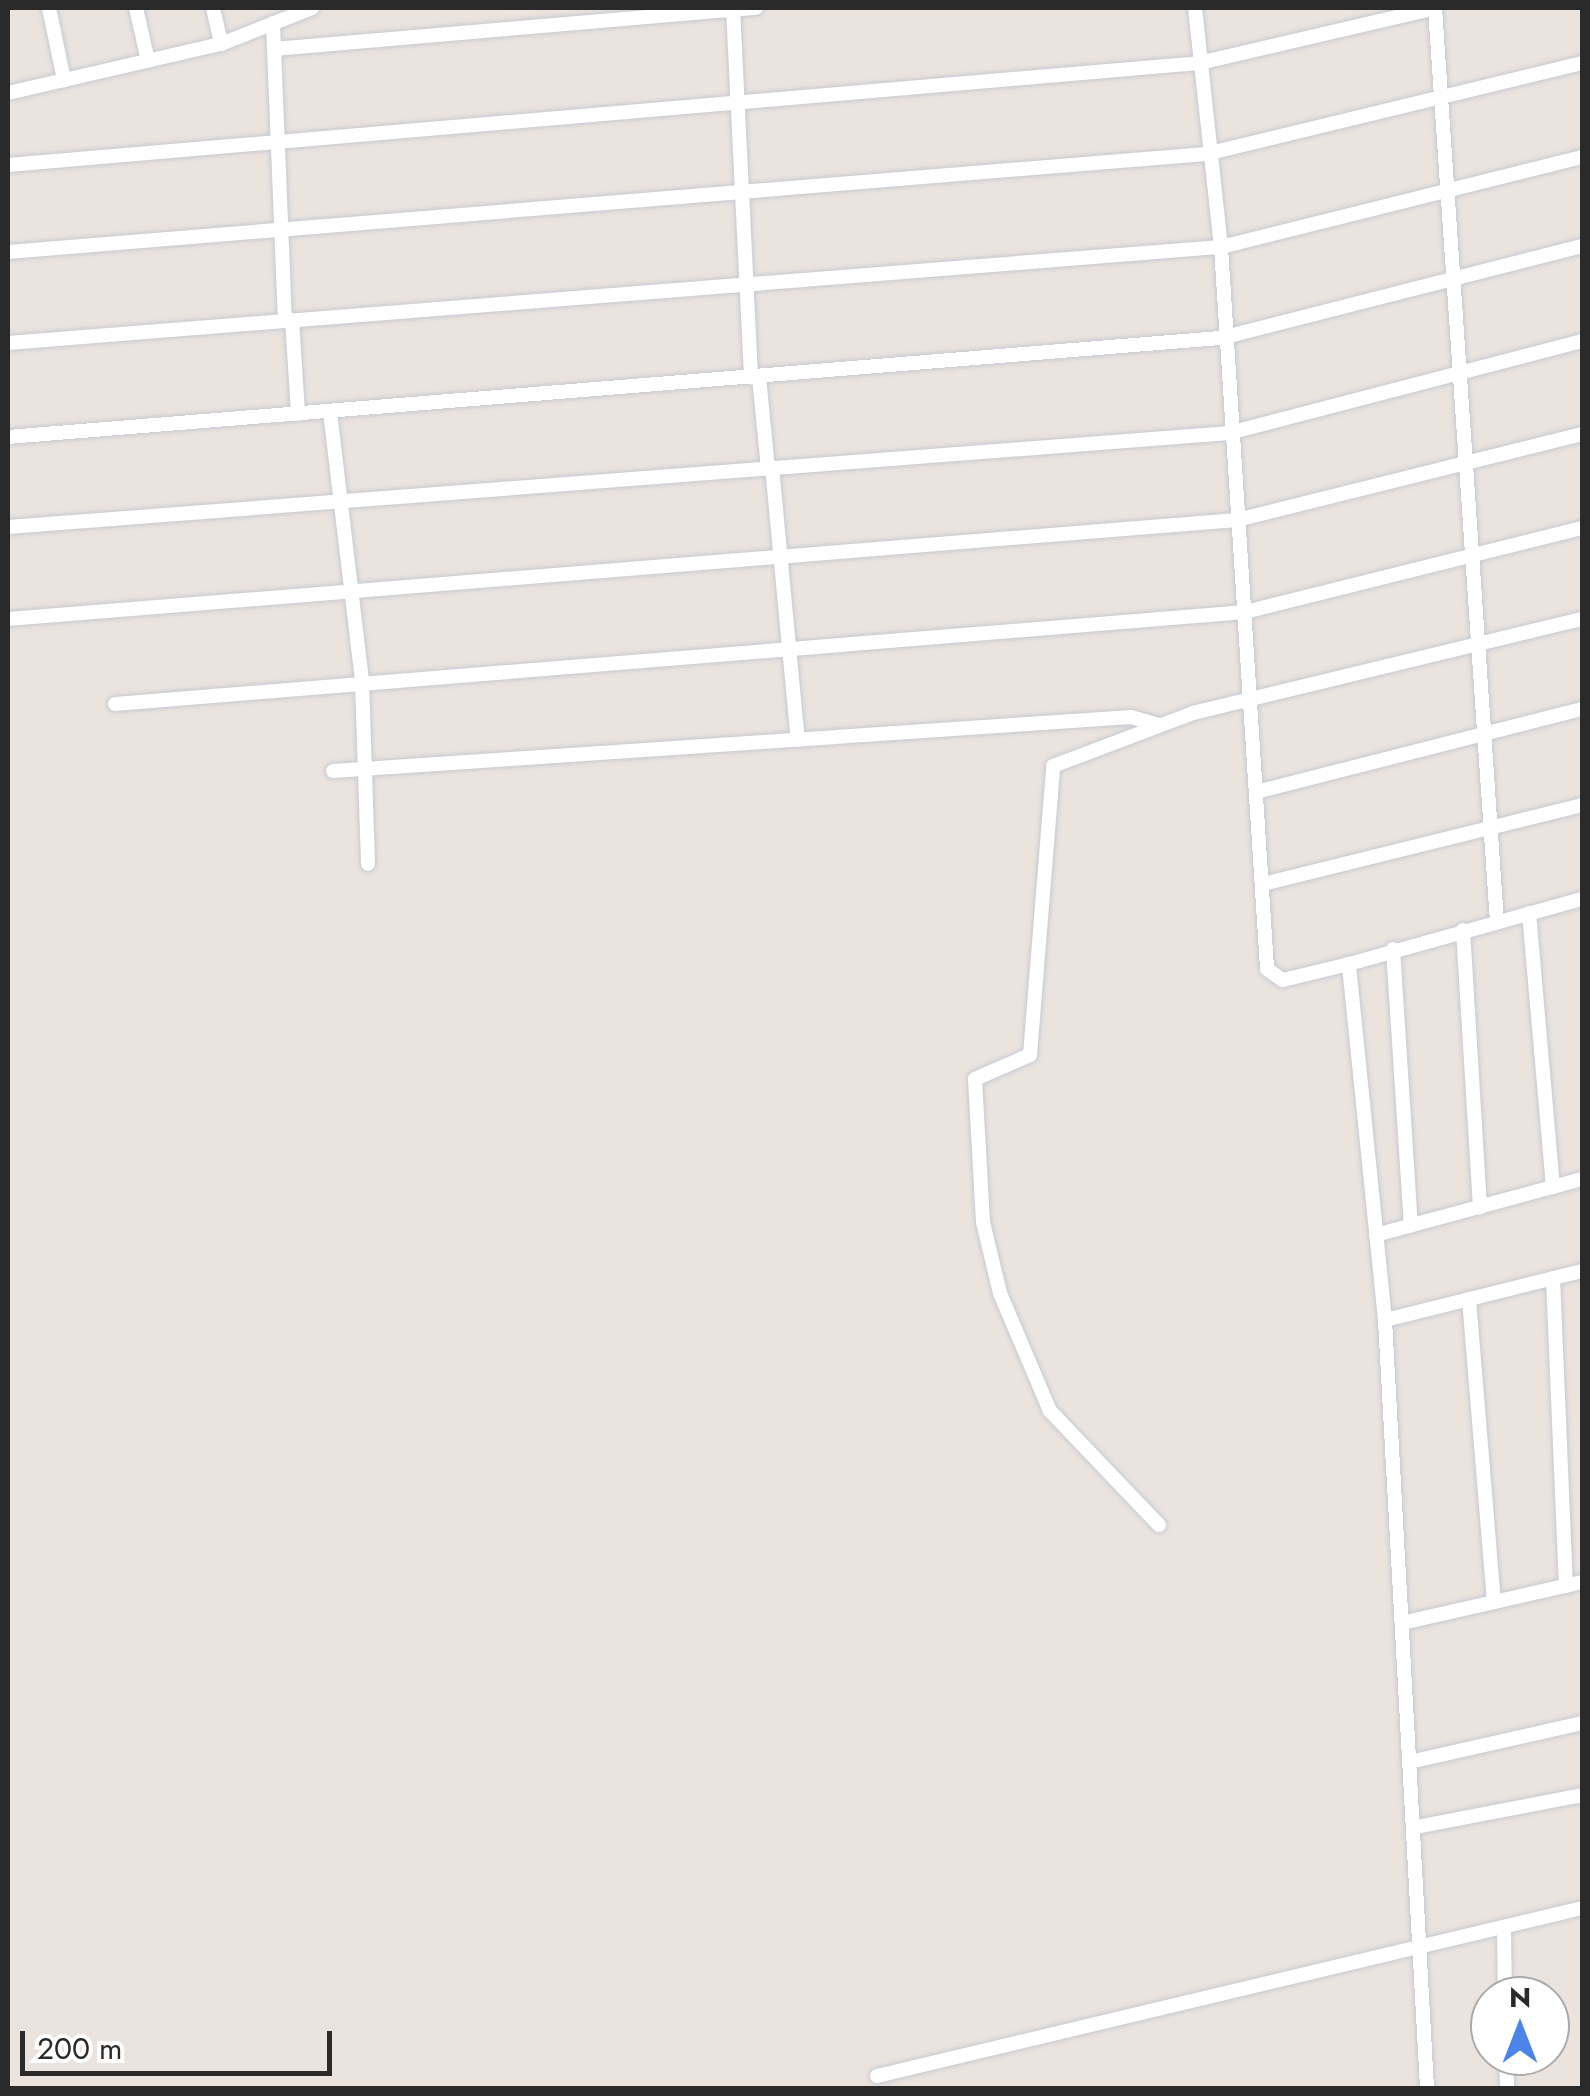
<!DOCTYPE html>
<style>
body{margin:0}
#map{position:relative;width:1590px;height:2096px;overflow:hidden;background:#ebe3de;font-family:Jost,sans-serif}
div>[style]{position:absolute}
.roads{filter:drop-shadow(0 0 2px #c5cad3) drop-shadow(0 0 2px #c5cad3)}
.minor>*{height:14px;margin:-7px;padding:0 7px;transform-origin:7px;border-radius:7px;background:#fff}
span{translate:-50% -50%;white-space:nowrap;text-align:center;line-height:1.15;-webkit-text-stroke:10px #fff;paint-order:stroke}
.frame{position:absolute;inset:0;border:10px solid #2a2a2a;pointer-events:none}
.north{position:absolute;left:1470px;top:1976px;width:100px;height:100px;box-sizing:border-box;background:#fff;border:2px solid #aaa;border-radius:50%;rotate:0deg;font-size:28px;font-weight:700;line-height:40px;text-align:center;color:#2a2a2a}
.north::after{content:'';display:block;margin:auto;width:35px;height:45px;background:#4c84ea;clip-path:polygon(50% 0,100% 100%,50% 72%,0 100%)}
.scale{position:absolute;left:20px;top:2031px;width:312px;height:45px;box-sizing:border-box;border:5px solid #2a2a2a;border-top:0;padding-left:12px;font-size:30px;line-height:35px;white-space:nowrap;color:#2a2a2a;-webkit-text-stroke:8px #fff;paint-order:stroke}
</style>
<div id="map">
<div class="roads">
<div class="minor">
<div style="left:49px;top:8px;width:74px;rotate:78.2deg"></div>
<div style="left:136px;top:8px;width:54px;rotate:77.2deg"></div>
<div style="left:213px;top:8px;width:37px;rotate:77deg"></div>
<div style="left:733px;top:8px;width:370px;rotate:87.2deg"></div>
<div style="left:1195px;top:8px;width:240px;rotate:83.8deg"></div>
<div style="left:1221px;top:247px;width:723px;rotate:86.35deg"></div>
<div style="left:1267px;top:969px;width:19px;rotate:35deg"></div>
<div style="left:1283px;top:980px;width:68px;rotate:-13.6deg"></div>
<div style="left:273px;top:23px;width:298px;rotate:87.7deg"></div>
<div style="left:274px;top:49px;width:484px;rotate:-4.9deg"></div>
<div style="left:8px;top:93px;width:219px;rotate:-13deg"></div>
<div style="left:221px;top:44px;width:98px;rotate:-21.6deg"></div>
<div style="left:8px;top:165px;width:1195px;rotate:-4.89deg"></div>
<div style="left:1199px;top:63px;width:242px;rotate:-13.1deg"></div>
<div style="left:1435px;top:8px;width:915px;rotate:86.12deg"></div>
<div style="left:8px;top:252px;width:1202px;rotate:-4.68deg"></div>
<div style="left:1206px;top:154px;width:387px;rotate:-13.6deg"></div>
<div style="left:292px;top:320px;width:94px;rotate:86.3deg"></div>
<div style="left:8px;top:343px;width:1217px;rotate:-4.53deg"></div>
<div style="left:1221px;top:247px;width:372px;rotate:-14deg"></div>
<div style="left:759px;top:377px;width:91px;rotate:84.4deg"></div>
<div style="left:330px;top:412px;width:272px;rotate:83.2deg"></div>
<div style="left:362px;top:682px;width:182px;rotate:88.1deg"></div>
<div style="left:8px;top:437px;width:1217px;rotate:-4.67deg"></div>
<div style="left:1221px;top:338px;width:373px;rotate:-14.3deg"></div>
<div style="left:772px;top:467px;width:274px;rotate:84.6deg"></div>
<div style="left:8px;top:527px;width:1225px;rotate:-4.4deg"></div>
<div style="left:1229px;top:433px;width:365px;rotate:-14.6deg"></div>
<div style="left:8px;top:619px;width:1233px;rotate:-4.61deg"></div>
<div style="left:1237px;top:520px;width:356px;rotate:-14deg"></div>
<div style="left:115px;top:704px;width:1134px;rotate:-4.65deg"></div>
<div style="left:1245px;top:612px;width:347px;rotate:-14deg"></div>
<div style="left:333px;top:771px;width:800px;rotate:-3.87deg"></div>
<div style="left:1131px;top:717px;width:29px;rotate:16deg"></div>
<div style="left:1260px;top:791px;width:332px;rotate:-14.3deg"></div>
<div style="left:1263px;top:884px;width:329px;rotate:-13.9deg"></div>
<div style="left:1529px;top:913px;width:275px;rotate:85deg"></div>
<div style="left:1463px;top:930px;width:278px;rotate:86.5deg"></div>
<div style="left:1393px;top:949px;width:277px;rotate:86.3deg"></div>
<div style="left:1376px;top:1235px;width:213px;rotate:-15.2deg"></div>
<div style="left:1553px;top:1278px;width:308px;rotate:87.6deg"></div>
<div style="left:1469px;top:1299px;width:304px;rotate:85.3deg"></div>
<div style="left:1385px;top:1320px;width:203px;rotate:-14deg"></div>
<div style="left:1159px;top:1525px;width:158px;rotate:-133.7deg"></div>
<div style="left:1050px;top:1411px;width:128px;rotate:-113deg"></div>
<div style="left:1000px;top:1293px;width:73px;rotate:-103.5deg"></div>
<div style="left:983px;top:1222px;width:143px;rotate:-93.2deg"></div>
<div style="left:975px;top:1079px;width:60px;rotate:-23.6deg"></div>
<div style="left:1030px;top:1055px;width:290px;rotate:-85.4deg"></div>
<div style="left:1053px;top:766px;width:150px;rotate:-20.7deg"></div>
<div style="left:1193px;top:713px;width:400px;rotate:-13.6deg"></div>
<div style="left:1406px;top:1622px;width:180px;rotate:-12.8deg"></div>
<div style="left:1414px;top:1761px;width:172px;rotate:-12.7deg"></div>
<div style="left:1416px;top:1827px;width:169px;rotate:-10.9deg"></div>
<div style="left:1504px;top:1928px;width:68px;rotate:89.2deg"></div>
<div style="left:1506px;top:2056px;width:32px;rotate:88deg"></div>
<div style="left:877px;top:2076px;width:725px;rotate:-13.4deg"></div>
<div style="left:1427px;top:2088px;width:769px;rotate:-93.13deg"></div>
<div style="left:1385px;top:1320px;width:358px;rotate:-95.8deg"></div>
<div style="left:1349px;top:964px;width:242px;rotate:-15.6deg"></div>
</div>
</div>
<div class="frame"></div>
<div class="north">N</div>
<div class="scale">200 m</div>
</div>
